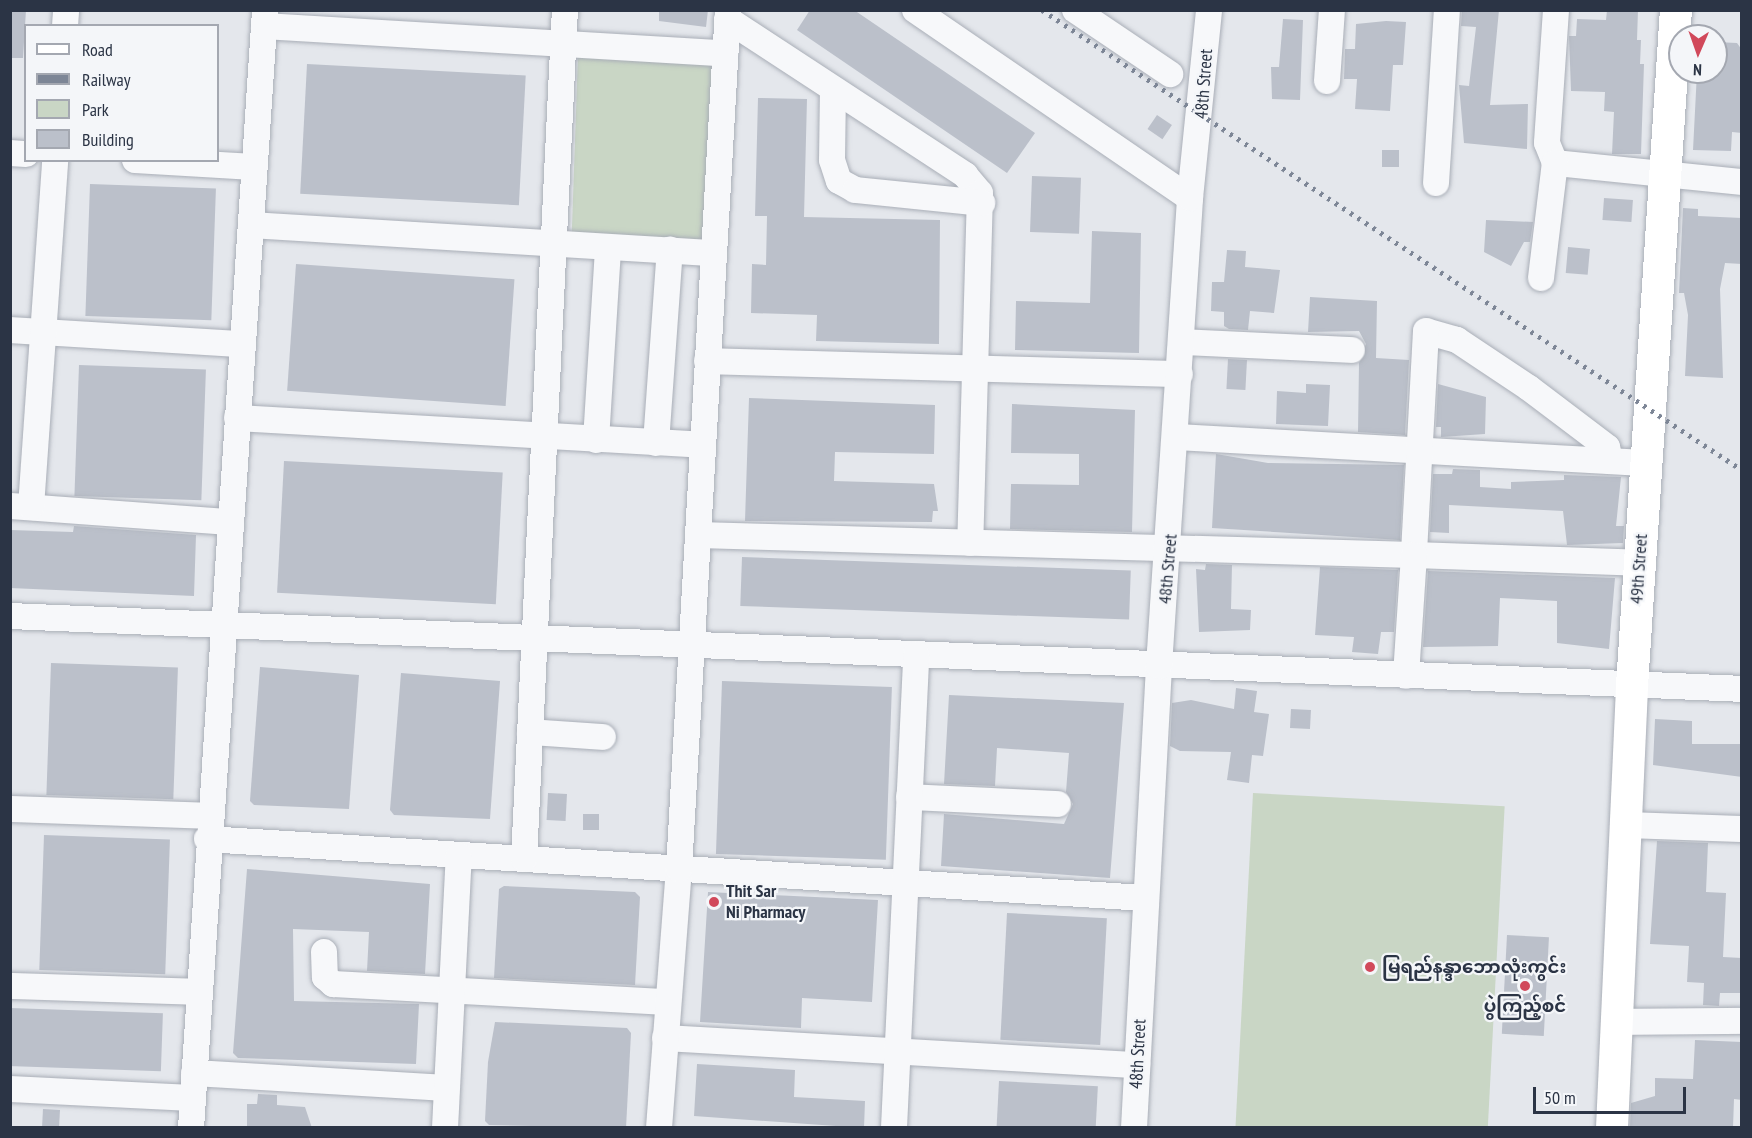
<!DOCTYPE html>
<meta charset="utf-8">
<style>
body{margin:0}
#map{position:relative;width:1752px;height:1138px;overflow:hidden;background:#e4e7ec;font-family:"PT Sans Narrow","Noto Sans Myanmar",sans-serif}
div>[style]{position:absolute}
.green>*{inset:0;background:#c9d6c5;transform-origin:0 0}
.building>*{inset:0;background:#bbc0ca;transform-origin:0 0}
.roads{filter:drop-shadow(0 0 2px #a9aeb7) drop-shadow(0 0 2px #a9aeb7)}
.minor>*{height:26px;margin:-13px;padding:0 13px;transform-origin:13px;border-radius:13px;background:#f7f8fa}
.major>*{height:32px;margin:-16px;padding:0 16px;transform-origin:16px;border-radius:16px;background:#fff}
.rail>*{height:4.5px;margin-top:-2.25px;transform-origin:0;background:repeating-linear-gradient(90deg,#7d8696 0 3px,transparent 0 9px)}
.dots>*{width:16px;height:16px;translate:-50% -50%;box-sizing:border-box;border:3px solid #f4f6f9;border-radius:50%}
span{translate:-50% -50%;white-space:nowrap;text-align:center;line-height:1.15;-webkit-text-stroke:4.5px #f4f6f9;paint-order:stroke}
.street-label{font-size:18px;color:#2b3445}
.poi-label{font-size:18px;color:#2b3445;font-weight:700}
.left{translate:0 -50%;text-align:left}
.frame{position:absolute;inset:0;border:12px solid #2b3445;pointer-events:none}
.legend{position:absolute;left:24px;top:24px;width:195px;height:138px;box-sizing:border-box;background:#f4f6f9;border:2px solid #a4a8b1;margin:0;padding:8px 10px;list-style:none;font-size:18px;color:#2b3445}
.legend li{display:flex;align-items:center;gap:12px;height:30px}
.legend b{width:30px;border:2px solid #a4a8b1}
.north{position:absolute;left:1668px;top:24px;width:60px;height:60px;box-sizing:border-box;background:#f4f6f9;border:2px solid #a4a8b1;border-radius:50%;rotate:182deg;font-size:16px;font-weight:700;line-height:24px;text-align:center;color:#2b3445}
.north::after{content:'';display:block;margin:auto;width:21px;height:27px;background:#d1495b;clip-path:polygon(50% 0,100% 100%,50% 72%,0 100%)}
.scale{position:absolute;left:1533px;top:1087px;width:153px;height:27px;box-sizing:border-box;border:3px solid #2b3445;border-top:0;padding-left:8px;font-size:18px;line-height:21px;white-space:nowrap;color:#2b3445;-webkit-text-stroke:4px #f4f6f9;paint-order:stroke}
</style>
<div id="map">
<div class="green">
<div style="left:578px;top:55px;width:135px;height:180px;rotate:2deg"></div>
<div style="left:1253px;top:793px;width:252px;height:335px;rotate:3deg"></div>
</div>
<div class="building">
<div style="clip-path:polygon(10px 10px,26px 10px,23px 58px,10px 58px)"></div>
<div style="clip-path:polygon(659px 10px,708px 10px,706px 27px,659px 21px)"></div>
<div style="clip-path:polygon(810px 10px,854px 10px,1035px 133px,1007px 173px,797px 30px)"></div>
<div style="clip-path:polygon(1462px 10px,1499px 10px,1490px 105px,1528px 104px,1527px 149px,1464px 143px,1459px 85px,1469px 86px,1476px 27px,1461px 26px)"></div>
<div style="clip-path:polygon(1607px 10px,1638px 10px,1637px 40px,1641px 40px,1640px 64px,1644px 64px,1641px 154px,1612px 154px,1614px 112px,1604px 111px,1605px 92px,1571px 91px,1569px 36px,1576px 36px,1577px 19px,1606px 20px)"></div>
<div style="clip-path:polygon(1283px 19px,1303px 20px,1300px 100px,1272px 99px,1271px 67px,1279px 67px)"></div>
<div style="clip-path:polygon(1386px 21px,1406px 22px,1403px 65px,1393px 65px,1390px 111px,1355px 109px,1357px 79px,1344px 79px,1345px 49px,1355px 49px,1356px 24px)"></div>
<div style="clip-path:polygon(1716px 42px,1737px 43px,1742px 50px,1742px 133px,1732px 132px,1731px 151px,1693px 150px,1697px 72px,1716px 72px)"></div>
<div style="left:307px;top:64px;width:219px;height:130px;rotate:3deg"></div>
<div style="clip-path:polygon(758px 98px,807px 99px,804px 217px,940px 220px,939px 344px,816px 341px,817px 315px,751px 313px,752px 264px,766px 265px,767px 216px,755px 216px)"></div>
<div style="left:1157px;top:115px;width:18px;height:17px;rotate:34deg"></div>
<div style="left:1382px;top:150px;width:17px;height:17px"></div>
<div style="left:1032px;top:176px;width:49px;height:56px;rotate:2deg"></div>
<div style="left:90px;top:184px;width:126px;height:132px;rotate:2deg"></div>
<div style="left:1604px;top:198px;width:29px;height:22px;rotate:4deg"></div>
<div style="clip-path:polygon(1683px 208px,1698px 209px,1698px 216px,1742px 218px,1742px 264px,1725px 263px,1720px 289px,1723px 378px,1685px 376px,1688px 315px,1684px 293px,1679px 293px)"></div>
<div style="clip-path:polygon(1486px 220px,1533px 222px,1530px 242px,1524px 242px,1511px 266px,1484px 252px)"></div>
<div style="clip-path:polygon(1092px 231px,1141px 233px,1139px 353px,1015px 350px,1016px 301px,1090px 303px)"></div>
<div style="left:1568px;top:247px;width:22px;height:26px;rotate:5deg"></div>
<div style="clip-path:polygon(1227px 250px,1246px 251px,1245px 267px,1280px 270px,1274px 313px,1250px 311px,1248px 330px,1229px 329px,1224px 326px,1224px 312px,1211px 311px,1212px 282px,1224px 282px)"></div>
<div style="left:296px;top:264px;width:219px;height:127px;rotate:4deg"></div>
<div style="clip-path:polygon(1310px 297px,1377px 301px,1376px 358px,1409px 360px,1405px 435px,1358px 432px,1359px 363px,1366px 344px,1359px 331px,1308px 332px)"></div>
<div style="left:1228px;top:359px;width:19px;height:30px;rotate:3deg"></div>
<div style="left:79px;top:365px;width:127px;height:131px;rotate:2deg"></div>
<div style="clip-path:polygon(1306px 384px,1330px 385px,1328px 426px,1276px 424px,1277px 391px,1306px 393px)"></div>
<div style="clip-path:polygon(1438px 384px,1486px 397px,1485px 434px,1441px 437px,1441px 427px,1436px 427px)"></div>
<div style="clip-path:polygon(749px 398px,935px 405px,934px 454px,835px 452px,834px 481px,934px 484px,938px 511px,933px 511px,932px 522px,745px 521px)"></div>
<div style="clip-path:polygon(1012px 404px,1135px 410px,1132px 532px,1010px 529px,1011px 484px,1079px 485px,1079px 454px,1011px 453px)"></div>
<div style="clip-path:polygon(1216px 454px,1268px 463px,1404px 465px,1400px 540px,1212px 528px)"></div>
<div style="left:284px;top:461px;width:219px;height:132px;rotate:3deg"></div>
<div style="clip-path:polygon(1453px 469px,1480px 470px,1480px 487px,1511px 489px,1511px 482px,1564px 480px,1564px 475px,1621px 477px,1616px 526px,1624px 526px,1623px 543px,1567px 545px,1563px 511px,1449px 505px,1449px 533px,1430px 532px,1433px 474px,1452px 474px)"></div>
<div style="clip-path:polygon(74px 526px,196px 535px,194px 596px,10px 588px,10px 530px,73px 532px)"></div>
<div style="left:742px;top:557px;width:389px;height:49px;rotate:2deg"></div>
<div style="clip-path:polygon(1206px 564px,1232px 565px,1231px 609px,1251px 610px,1250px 630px,1199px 632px,1196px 569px,1205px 570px)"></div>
<div style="clip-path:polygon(1320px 567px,1398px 570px,1394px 632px,1381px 632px,1378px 654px,1352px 652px,1354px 637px,1315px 635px)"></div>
<div style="clip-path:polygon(1428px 571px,1615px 578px,1609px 649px,1557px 643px,1557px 601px,1500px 598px,1498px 646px,1423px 647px)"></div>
<div style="left:51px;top:663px;width:127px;height:132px;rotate:2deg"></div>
<div style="clip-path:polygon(260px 667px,359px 675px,349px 809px,254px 805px,250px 801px)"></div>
<div style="clip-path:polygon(401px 673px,500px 681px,490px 819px,394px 815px,390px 810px)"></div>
<div style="left:722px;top:681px;width:170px;height:173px;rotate:2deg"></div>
<div style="clip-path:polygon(1236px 688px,1257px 691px,1254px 712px,1269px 714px,1263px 756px,1252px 755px,1249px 783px,1227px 780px,1231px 752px,1180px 751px,1170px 746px,1172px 703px,1191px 700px,1234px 709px)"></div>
<div style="clip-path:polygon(949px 695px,1124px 703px,1110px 878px,941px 866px,944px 814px,1064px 824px,1073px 804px,1066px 792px,1069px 753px,997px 748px,995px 786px,944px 784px)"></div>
<div style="left:1291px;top:709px;width:20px;height:19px;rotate:3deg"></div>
<div style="clip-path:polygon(1655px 719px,1692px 721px,1692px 744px,1742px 744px,1742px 777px,1653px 765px)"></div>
<div style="left:548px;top:793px;width:19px;height:27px;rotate:3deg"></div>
<div style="left:583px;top:814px;width:16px;height:16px"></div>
<div style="left:44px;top:835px;width:126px;height:135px;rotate:2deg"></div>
<div style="clip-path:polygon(1657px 841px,1708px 843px,1706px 892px,1726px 893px,1723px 957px,1742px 958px,1742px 993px,1720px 993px,1719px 1006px,1703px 1005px,1704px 983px,1687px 982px,1689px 946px,1650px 944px)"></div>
<div style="clip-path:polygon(247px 869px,430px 884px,425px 974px,367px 971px,369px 932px,293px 929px,294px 1001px,419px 1004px,416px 1064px,238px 1058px,233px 1053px)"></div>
<div style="clip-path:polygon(504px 886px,635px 892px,640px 897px,635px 985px,494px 978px,499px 889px)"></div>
<div style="clip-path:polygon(708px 892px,878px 900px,872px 1002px,802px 998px,801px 1028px,700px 1022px)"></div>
<div style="left:1007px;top:913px;width:100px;height:127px;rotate:3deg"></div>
<div style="left:1507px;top:935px;width:42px;height:99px;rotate:3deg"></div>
<div style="left:10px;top:1008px;width:153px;height:58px;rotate:2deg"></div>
<div style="clip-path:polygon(495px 1022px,627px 1028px,631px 1033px,626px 1128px,489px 1125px,485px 1121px,488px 1062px)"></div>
<div style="clip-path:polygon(1695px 1040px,1742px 1042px,1742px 1100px,1734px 1099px,1733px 1128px,1630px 1128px,1631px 1103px,1655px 1096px,1655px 1078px,1693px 1079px)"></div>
<div style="clip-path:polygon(697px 1064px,795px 1070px,794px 1097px,865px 1101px,864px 1128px,694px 1116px)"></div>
<div style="left:999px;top:1081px;width:99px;height:47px;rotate:3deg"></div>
<div style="clip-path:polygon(258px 1094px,277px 1095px,277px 1105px,305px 1107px,312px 1128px,247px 1128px,247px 1104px,257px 1104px)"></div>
<div style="left:43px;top:1109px;width:17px;height:19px;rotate:3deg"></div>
</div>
<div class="roads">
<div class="minor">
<div style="left:915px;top:10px;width:333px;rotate:34.4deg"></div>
<div style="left:1075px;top:10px;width:115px;rotate:34deg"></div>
<div style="left:1556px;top:10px;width:133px;rotate:93.9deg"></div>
<div style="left:1547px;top:143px;width:22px;rotate:68deg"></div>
<div style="left:1555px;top:163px;width:188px;rotate:5.8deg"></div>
<div style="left:727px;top:19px;width:285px;rotate:33.2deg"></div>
<div style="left:965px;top:175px;width:23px;rotate:50deg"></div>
<div style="left:980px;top:193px;width:350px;rotate:91.6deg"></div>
<div style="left:65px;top:26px;width:16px;rotate:-86deg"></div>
<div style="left:264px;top:26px;width:462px;rotate:3.4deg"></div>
<div style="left:1327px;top:81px;width:71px;rotate:-86deg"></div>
<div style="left:833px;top:89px;width:71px;rotate:90.8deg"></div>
<div style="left:832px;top:160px;width:22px;rotate:72deg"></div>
<div style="left:839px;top:181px;width:18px;rotate:29deg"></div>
<div style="left:855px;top:190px;width:128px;rotate:5.8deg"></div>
<div style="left:10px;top:153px;width:16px;rotate:4deg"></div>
<div style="left:135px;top:160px;width:119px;rotate:3.4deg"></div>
<div style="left:1436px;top:183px;width:173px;rotate:-86.4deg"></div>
<div style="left:251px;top:225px;width:463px;rotate:3.5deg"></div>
<div style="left:1541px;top:278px;width:116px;rotate:-83.1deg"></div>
<div style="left:10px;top:330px;width:232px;rotate:3.5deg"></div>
<div style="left:1182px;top:342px;width:170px;rotate:2.7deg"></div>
<div style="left:707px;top:361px;width:473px;rotate:1.6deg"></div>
<div style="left:237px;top:418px;width:466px;rotate:3.3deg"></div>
<div style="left:1177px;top:437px;width:472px;rotate:3.2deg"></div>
<div style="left:596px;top:440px;width:193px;rotate:-86.4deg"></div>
<div style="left:656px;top:443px;width:194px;rotate:-85.9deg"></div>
<div style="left:1610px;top:461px;width:14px;rotate:-102deg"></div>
<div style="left:1607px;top:447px;width:98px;rotate:-142.9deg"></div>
<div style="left:1529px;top:388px;width:87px;rotate:-146.3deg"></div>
<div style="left:1457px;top:340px;width:32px;rotate:-164deg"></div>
<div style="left:1426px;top:331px;width:224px;rotate:93.1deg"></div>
<div style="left:1414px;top:555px;width:225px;rotate:2deg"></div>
<div style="left:10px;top:506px;width:221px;rotate:4.2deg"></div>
<div style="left:31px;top:507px;width:348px;rotate:-86deg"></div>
<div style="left:698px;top:535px;width:716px;rotate:1.6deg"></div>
<div style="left:1414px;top:555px;width:121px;rotate:93.8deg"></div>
<div style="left:10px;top:616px;width:1734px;rotate:2.41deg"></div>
<div style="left:530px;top:732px;width:73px;rotate:3.9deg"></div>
<div style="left:909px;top:797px;width:149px;rotate:2.7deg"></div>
<div style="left:10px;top:809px;width:198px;rotate:2deg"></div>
<div style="left:1626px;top:825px;width:116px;rotate:2deg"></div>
<div style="left:207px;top:839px;width:941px;rotate:3.6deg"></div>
<div style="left:524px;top:859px;width:850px;rotate:-87.24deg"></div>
<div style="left:324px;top:952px;width:25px;rotate:88deg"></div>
<div style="left:325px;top:977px;width:11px;rotate:41deg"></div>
<div style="left:333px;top:984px;width:335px;rotate:3.1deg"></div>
<div style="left:10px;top:986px;width:188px;rotate:1.8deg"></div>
<div style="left:1619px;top:1022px;width:123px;rotate:-0.5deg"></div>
<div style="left:665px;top:1038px;width:473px;rotate:3.3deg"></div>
<div style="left:194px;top:1073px;width:253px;rotate:3.4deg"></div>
<div style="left:10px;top:1089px;width:182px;rotate:2.8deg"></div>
<div style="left:191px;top:1128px;width:1120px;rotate:-86.21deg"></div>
<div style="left:445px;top:1128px;width:273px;rotate:-87.1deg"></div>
<div style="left:659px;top:1128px;width:260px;rotate:-85.6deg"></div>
<div style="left:679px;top:869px;width:860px;rotate:-86.74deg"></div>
<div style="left:894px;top:1128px;width:474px;rotate:-87.3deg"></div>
<div style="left:1134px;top:1128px;width:463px;rotate:-86.9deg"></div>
<div style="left:1159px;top:666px;width:469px;rotate:-86.2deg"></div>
<div style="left:1190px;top:198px;width:189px;rotate:-84.2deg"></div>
</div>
<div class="major">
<div style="left:1612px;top:1128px;width:442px;rotate:-87.4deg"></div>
<div style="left:1632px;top:686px;width:677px;rotate:-86.28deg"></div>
</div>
</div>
<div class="rail">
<div style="left:1042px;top:10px;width:838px;rotate:33.31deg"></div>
</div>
<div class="dots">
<div style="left:714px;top:902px;background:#d1495b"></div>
<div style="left:1370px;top:967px;background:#d1495b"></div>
<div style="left:1525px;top:986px;background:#d1495b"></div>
</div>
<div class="street-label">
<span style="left:1204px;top:84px;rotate:-86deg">48th Street</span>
<span style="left:1168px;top:569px;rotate:-85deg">48th Street</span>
<span style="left:1639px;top:569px;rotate:-86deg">49th Street</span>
<span style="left:1138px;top:1054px;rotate:-87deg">48th Street</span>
</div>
<div class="poi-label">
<span class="left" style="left:726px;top:902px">Thit Sar<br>Ni Pharmacy</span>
<span class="left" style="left:1382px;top:967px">မြရည်နန္ဒာဘောလုံးကွင်း</span>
<span style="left:1525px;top:1006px">ပွဲကြည့်စင်</span>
</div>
<div class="frame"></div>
<ul class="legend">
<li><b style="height:8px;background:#fff"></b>Road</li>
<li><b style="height:8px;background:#7d8696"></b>Railway</li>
<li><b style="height:16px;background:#c9d6c5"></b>Park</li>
<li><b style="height:16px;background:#bbc0ca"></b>Building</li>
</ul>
<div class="north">N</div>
<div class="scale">50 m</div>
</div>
